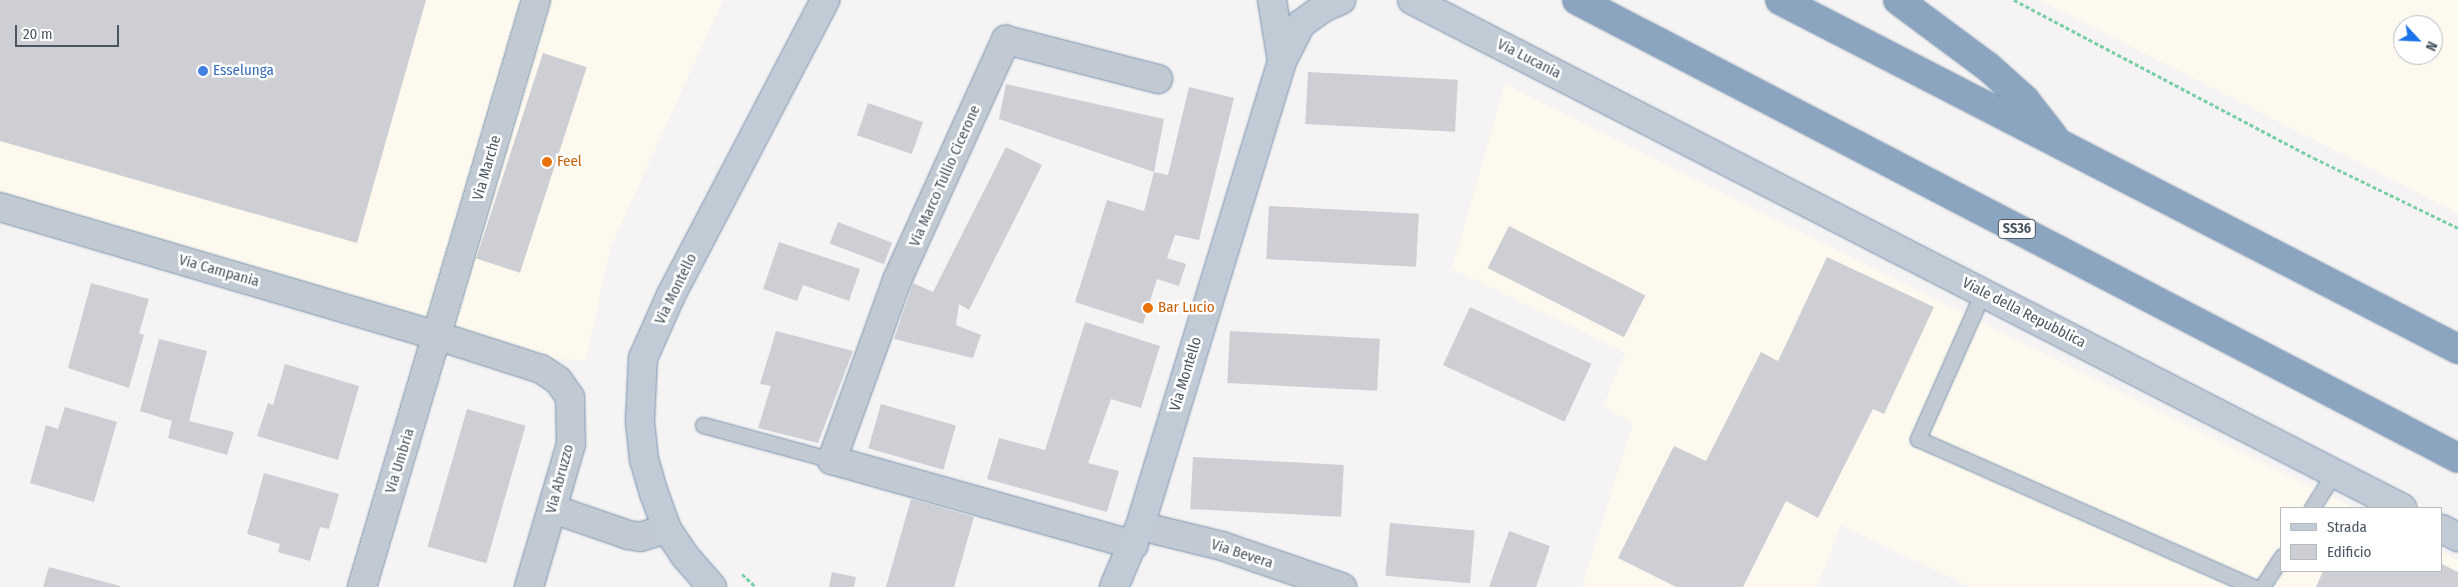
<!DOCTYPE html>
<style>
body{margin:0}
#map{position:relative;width:2458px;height:587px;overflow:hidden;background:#f5f3f3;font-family:"Fira Sans Condensed",sans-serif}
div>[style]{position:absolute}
.commercial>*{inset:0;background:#fdf9ef}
.building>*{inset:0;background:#cdcfd5;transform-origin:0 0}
.path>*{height:3px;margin-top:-1.5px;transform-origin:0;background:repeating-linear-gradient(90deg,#7ad0a6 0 4px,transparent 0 6.5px)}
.roads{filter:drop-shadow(0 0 1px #7690ad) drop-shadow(0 0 1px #7690ad)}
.lane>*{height:15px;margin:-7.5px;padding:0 7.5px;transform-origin:7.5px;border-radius:7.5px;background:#c1cad2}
.street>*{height:28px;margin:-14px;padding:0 14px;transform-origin:14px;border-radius:14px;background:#c1cad2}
.secondary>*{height:28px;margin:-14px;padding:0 14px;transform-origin:14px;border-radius:14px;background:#c1cbd6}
.highway>*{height:28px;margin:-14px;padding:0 14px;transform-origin:14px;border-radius:14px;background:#8ba5c1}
.dots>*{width:14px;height:14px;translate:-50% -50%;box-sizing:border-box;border:2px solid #fff;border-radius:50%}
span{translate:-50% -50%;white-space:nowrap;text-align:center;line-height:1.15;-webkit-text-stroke:5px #fff;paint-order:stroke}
.shield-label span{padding:1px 4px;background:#fff;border:1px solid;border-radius:4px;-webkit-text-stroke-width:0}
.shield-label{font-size:14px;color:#4a5661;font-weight:700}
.street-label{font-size:15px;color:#4a5661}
.shop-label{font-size:15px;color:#366cbe}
.left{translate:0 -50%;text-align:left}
.food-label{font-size:15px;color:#c56008}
.legend{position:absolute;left:2280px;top:507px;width:162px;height:65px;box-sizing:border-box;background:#fff;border:1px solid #b7bbc0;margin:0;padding:6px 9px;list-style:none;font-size:15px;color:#4a5661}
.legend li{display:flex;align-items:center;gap:10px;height:25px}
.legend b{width:25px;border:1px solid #b7bbc0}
.north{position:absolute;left:2393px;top:15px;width:50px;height:50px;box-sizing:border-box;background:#fff;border:1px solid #b7bbc0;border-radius:50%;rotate:115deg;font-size:14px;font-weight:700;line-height:20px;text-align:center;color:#4a5661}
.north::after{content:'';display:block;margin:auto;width:18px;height:22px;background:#1a73e8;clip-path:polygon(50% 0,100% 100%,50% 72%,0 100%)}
.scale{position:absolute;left:15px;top:25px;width:104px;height:22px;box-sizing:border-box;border:2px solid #4a5661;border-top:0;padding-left:6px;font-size:15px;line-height:18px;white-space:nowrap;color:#4a5661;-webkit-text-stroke:4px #fff;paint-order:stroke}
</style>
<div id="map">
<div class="commercial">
<div style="clip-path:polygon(0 0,723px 0,610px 249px,586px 361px,542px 357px,0 196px)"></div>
<div style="clip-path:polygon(evenodd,2039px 0,2458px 0,2458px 213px,2039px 0,2403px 25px,2433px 25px,2433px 55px,2403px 55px,2403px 25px)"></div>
<div style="clip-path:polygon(1505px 84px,2354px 508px,2282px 508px,2282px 571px,2442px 571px,2442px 552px,2458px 560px,2458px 587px,1970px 587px,1841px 525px,1817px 587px,1582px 587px,1633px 423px,1603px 407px,1625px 352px,1452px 269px)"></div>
</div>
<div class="building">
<div style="clip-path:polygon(0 0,426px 0,357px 243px,0 141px)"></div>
<div style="left:543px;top:53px;width:46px;height:216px;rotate:18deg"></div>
<div style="left:1308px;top:72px;width:150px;height:52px;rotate:3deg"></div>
<div style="clip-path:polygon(1006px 84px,1164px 119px,1154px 172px,999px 119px)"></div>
<div style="clip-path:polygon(1189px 87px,1234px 98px,1199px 240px,1175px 235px,1167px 258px,1186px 264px,1179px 286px,1157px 279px,1143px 324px,1075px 302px,1107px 200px,1144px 211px,1154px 172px,1168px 175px)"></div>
<div style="left:868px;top:103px;width:58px;height:34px;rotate:19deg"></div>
<div style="clip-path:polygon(1006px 147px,1042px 165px,969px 310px,959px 304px,956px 325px,981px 335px,973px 358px,894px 339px,913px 283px,933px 292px)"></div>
<div style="left:1269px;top:206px;width:150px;height:53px;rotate:3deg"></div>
<div style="left:838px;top:222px;width:58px;height:23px;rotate:21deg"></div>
<div style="left:1509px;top:226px;width:153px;height:47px;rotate:27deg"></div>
<div style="clip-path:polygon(779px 242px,860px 269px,849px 301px,803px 285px,797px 301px,763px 289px)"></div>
<div style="clip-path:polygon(1827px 257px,1934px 307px,1884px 414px,1873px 409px,1818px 518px,1786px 501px,1743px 587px,1676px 587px,1618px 558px,1674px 446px,1706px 461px,1761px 352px,1778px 361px)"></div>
<div style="clip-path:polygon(91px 283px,149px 299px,139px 333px,144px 335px,129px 388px,68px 368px)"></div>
<div style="left:1470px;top:307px;width:134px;height:64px;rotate:25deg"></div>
<div style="clip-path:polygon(1085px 322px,1160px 346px,1141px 408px,1111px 399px,1088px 463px,1119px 471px,1107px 512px,987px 479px,999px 438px,1045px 450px)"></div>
<div style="clip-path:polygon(776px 331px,853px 351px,818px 443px,758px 428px,771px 386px,760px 384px)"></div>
<div style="left:1230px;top:331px;width:150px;height:52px;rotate:3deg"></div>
<div style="clip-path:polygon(159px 339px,207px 351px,189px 421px,234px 432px,227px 455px,168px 438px,172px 421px,140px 411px)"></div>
<div style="clip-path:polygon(285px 364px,359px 386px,338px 460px,257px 436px,268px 403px,273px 405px)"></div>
<div style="left:881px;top:404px;width:78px;height:46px;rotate:16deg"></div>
<div style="clip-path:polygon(65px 407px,117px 422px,94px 502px,30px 483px,46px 425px,58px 429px)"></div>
<div style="left:467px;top:409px;width:61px;height:143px;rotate:16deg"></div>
<div style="left:1193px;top:457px;width:151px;height:52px;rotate:3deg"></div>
<div style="clip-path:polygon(264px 473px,339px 494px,329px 529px,320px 527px,310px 561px,278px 552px,280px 544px,247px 534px)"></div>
<div style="clip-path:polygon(911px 499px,974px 517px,954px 587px,886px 587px)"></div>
<div style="left:1390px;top:523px;width:85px;height:53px;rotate:5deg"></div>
<div style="clip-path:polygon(1509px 531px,1550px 546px,1536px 587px,1489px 587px)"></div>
<div style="clip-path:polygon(2442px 564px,2458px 572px,2458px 587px,2316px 587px,2323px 571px,2442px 571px)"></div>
<div style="clip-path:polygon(49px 567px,120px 586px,120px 587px,43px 587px)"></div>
<div style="clip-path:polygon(832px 572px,856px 577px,854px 587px,829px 587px)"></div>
</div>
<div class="path">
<div style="left:2014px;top:0;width:339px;rotate:27.8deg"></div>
<div style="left:2314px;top:158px;width:160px;rotate:25.9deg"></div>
<div style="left:742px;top:574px;width:19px;rotate:43deg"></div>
</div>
<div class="roads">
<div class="lane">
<div style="left:1983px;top:292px;width:161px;rotate:113.9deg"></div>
<div style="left:1918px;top:439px;width:367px;rotate:23.8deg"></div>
<div style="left:703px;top:425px;width:134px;rotate:15.2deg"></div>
<div style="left:2312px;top:508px;width:41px;rotate:-57.8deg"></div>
<div style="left:2262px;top:587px;width:37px;rotate:-57deg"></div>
</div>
<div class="street">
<div style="left:0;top:207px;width:457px;rotate:16.4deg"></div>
<div style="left:438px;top:336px;width:108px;rotate:17.8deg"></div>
<div style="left:541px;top:369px;width:20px;rotate:33deg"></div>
<div style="left:558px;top:380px;width:21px;rotate:55deg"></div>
<div style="left:570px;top:397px;width:47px;rotate:88.8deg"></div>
<div style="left:571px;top:444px;width:149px;rotate:106.4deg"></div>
<div style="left:553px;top:509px;width:79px;rotate:19.1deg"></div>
<div style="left:628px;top:535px;width:12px;rotate:9deg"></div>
<div style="left:640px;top:537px;width:28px;rotate:-17deg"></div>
<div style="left:1140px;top:526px;width:84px;rotate:13.7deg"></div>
<div style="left:1222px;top:546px;width:127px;rotate:18.9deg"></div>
<div style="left:1134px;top:545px;width:314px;rotate:-164.3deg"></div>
<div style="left:832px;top:460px;width:191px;rotate:-70.1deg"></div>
<div style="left:897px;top:280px;width:264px;rotate:-65.6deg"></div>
<div style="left:1006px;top:40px;width:157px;rotate:14.4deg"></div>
<div style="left:362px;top:587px;width:612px;rotate:-73.49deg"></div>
</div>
<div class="secondary">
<div style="left:1272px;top:0;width:62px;rotate:80.7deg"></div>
<div style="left:1412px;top:0;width:1113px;rotate:27.16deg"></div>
<div style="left:2442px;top:529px;width:18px;rotate:27deg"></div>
<div style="left:712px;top:587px;width:41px;rotate:-131.1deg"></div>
<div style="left:685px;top:556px;width:32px;rotate:-124deg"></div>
<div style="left:667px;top:529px;width:37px;rotate:-110deg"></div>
<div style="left:654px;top:494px;width:35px;rotate:-106deg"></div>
<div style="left:644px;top:460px;width:39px;rotate:-96deg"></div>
<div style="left:640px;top:421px;width:63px;rotate:-87.3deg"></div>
<div style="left:643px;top:358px;width:69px;rotate:-66deg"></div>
<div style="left:671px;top:295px;width:333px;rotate:-62.4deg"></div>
<div style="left:1114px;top:587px;width:66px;rotate:-66.9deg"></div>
<div style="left:1140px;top:526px;width:486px;rotate:-73deg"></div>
<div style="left:1282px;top:61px;width:42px;rotate:-62.8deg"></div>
<div style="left:1301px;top:24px;width:27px;rotate:-36deg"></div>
<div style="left:1323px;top:8px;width:20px;rotate:-24deg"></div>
</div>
<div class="highway">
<div style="left:1577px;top:0;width:993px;rotate:27.47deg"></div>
<div style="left:1780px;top:0;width:763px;rotate:27.24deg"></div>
<div style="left:1898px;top:0;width:111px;rotate:36.6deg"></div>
<div style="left:1987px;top:66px;width:51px;rotate:41.8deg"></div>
<div style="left:2025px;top:100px;width:46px;rotate:52.1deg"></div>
</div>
</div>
<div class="dots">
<div style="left:203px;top:71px;background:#3f7fe0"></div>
<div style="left:547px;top:162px;background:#e8710a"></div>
<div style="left:1148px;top:308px;background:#e8710a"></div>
</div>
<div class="shield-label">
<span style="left:2017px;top:229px">SS36</span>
</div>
<div class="street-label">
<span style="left:1529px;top:59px;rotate:27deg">Via Lucania</span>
<span style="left:487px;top:168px;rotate:-74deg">Via Marche</span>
<span style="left:945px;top:176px;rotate:-66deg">Via Marco Tullio Cicerone</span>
<span style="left:219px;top:271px;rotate:16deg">Via Campania</span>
<span style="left:676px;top:289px;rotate:-64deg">Via Montello</span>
<span style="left:2024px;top:313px;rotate:27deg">Viale della Repubblica</span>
<span style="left:1186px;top:374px;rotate:-73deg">Via Montello</span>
<span style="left:400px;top:461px;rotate:-73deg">Via Umbria</span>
<span style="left:560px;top:479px;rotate:-75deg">Via Abruzzo</span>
<span style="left:1242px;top:554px;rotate:18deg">Via Bevera</span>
</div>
<div class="shop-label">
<span class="left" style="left:213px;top:71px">Esselunga</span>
</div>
<div class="food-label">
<span class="left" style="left:557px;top:162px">Feel</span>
<span class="left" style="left:1158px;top:308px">Bar Lucio</span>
</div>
<ul class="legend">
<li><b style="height:6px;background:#c1cbd6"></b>Strada</li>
<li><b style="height:14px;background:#cdcfd5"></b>Edificio</li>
</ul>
<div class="north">N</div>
<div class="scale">20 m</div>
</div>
